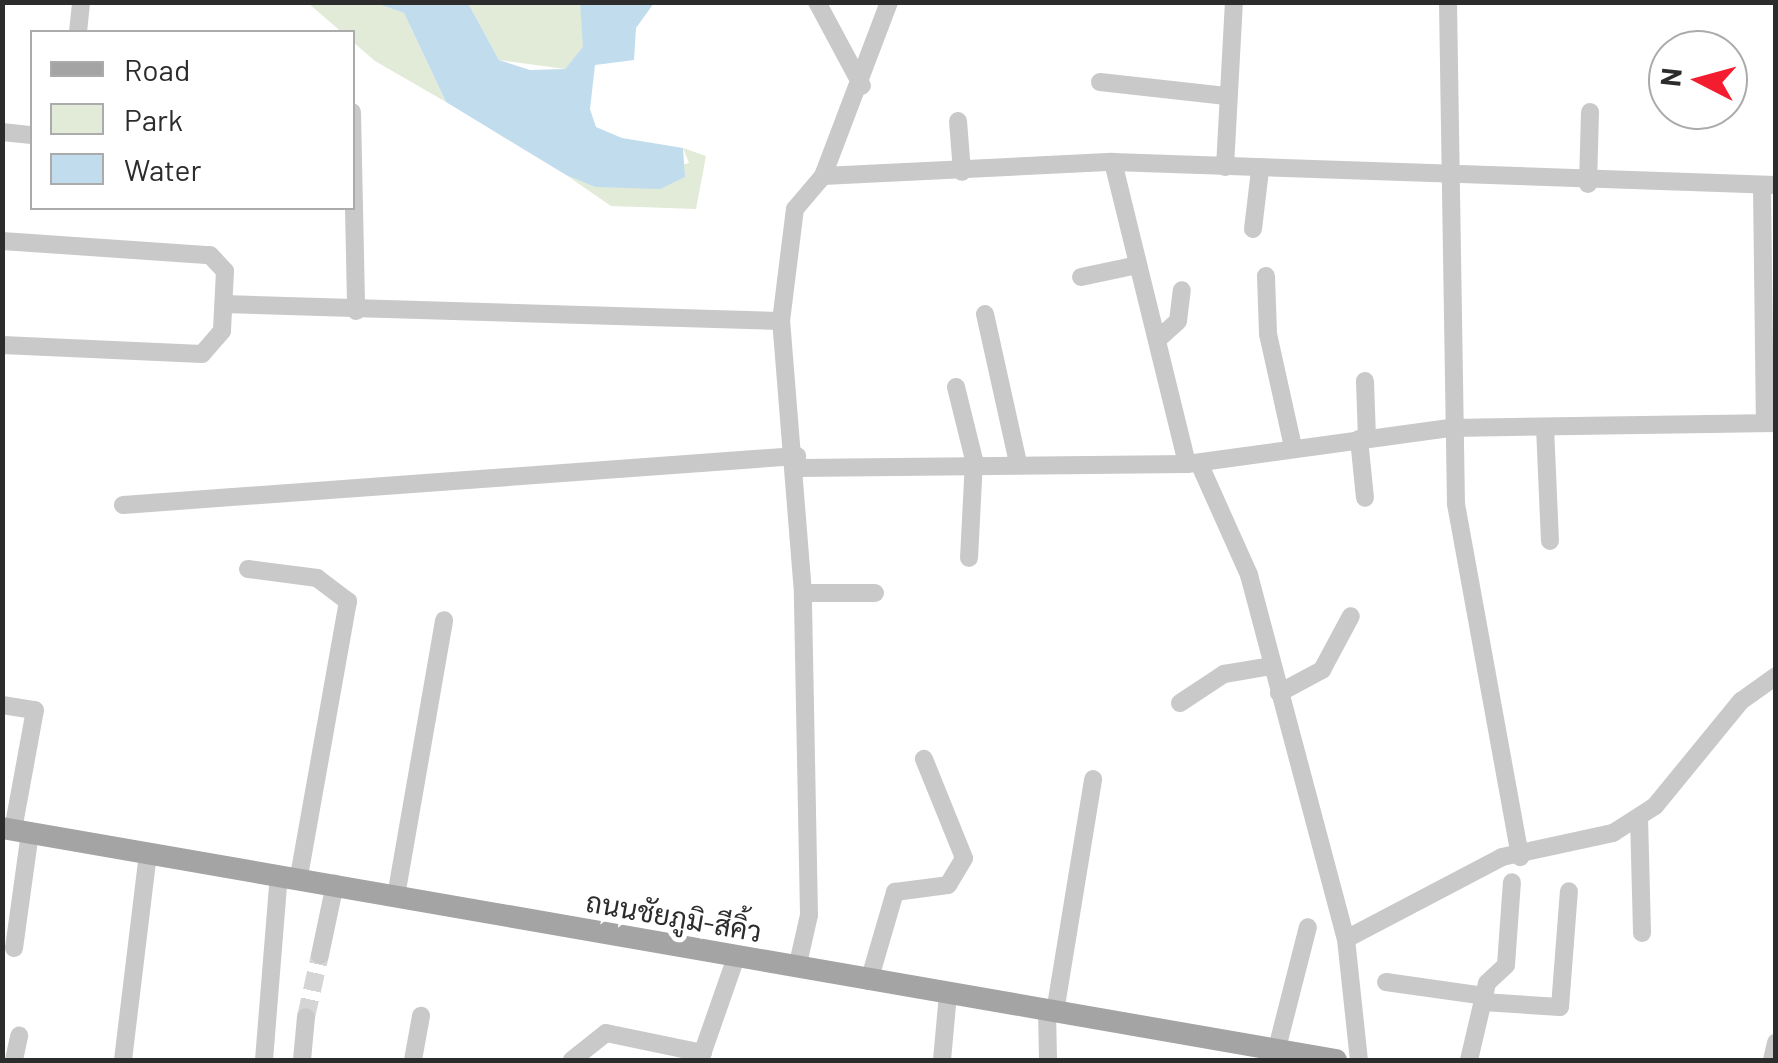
<!DOCTYPE html>
<meta charset="utf-8">
<style>
body{margin:0}
#map{position:relative;width:1778px;height:1063px;overflow:hidden;background:#fff;font-family:Barlow,Sarabun,sans-serif}
div>[style]{position:absolute}
.green>*{inset:0;background:#e2ebd7}
.water>*{inset:0;background:#c1dded}
.minor-tunnel>*{height:18px;margin-top:-9px;transform-origin:0;background:repeating-linear-gradient(90deg,#d5d5d5 0 18px,transparent 0 27px)}
.minor>*{height:18px;margin:-9px;padding:0 9px;transform-origin:9px;border-radius:9px;background:#c9c9c9}
.major>*{height:22px;margin:-11px;padding:0 11px;transform-origin:11px;border-radius:11px;background:#a4a4a4}
span{translate:-50% -50%;white-space:nowrap;text-align:center;line-height:1.15;-webkit-text-stroke:10px #fff;paint-order:stroke}
.street-label{font-size:28px;color:#2c2c2c}
.frame{position:absolute;inset:0;border:5px solid #2c2c2c;pointer-events:none}
.legend{position:absolute;left:30px;top:30px;width:325px;height:180px;box-sizing:border-box;background:#fff;border:2px solid #ababab;margin:0;padding:12px 18px;list-style:none;font-size:30px;color:#2c2c2c}
.legend li{display:flex;align-items:center;gap:20px;height:50px}
.legend b{width:50px;border:2px solid #ababab}
.north{position:absolute;left:1648px;top:30px;width:100px;height:100px;box-sizing:border-box;background:#fff;border:2px solid #ababab;border-radius:50%;rotate:276deg;font-size:28px;font-weight:700;line-height:40px;text-align:center;color:#2c2c2c}
.north::after{content:'';display:block;margin:auto;width:35px;height:45px;background:#f41d2f;clip-path:polygon(50% 0,100% 100%,50% 72%,0 100%)}
</style>
<div id="map">
<div class="green">
<div style="clip-path:polygon(308px 3px,375px 3px,404px 13px,446px 102px,375px 61px)"></div>
<div style="clip-path:polygon(468px 3px,580px 3px,584px 47px,565px 69px,499px 60px)"></div>
<div style="clip-path:polygon(683px 148px,706px 156px,696px 209px,611px 206px,566px 175px,595px 187px,689px 163px)"></div>
</div>
<div class="water">
<div style="clip-path:polygon(375px 3px,468px 3px,499px 60px,530px 70px,565px 69px,583px 47px,580px 3px,654px 3px,636px 28px,634px 60px,595px 65px,590px 109px,596px 127px,622px 138px,683px 148px,685px 177px,660px 189px,595px 187px,566px 175px,446px 102px,404px 13px)"></div>
</div>
<div class="minor-tunnel">
<div style="left:306px;top:1017px;width:64px;rotate:-77.3deg"></div>
</div>
<div class="minor">
<div style="left:817px;top:2px;width:95px;rotate:61.8deg"></div>
<div style="left:1448px;top:2px;width:502px;rotate:89.09deg"></div>
<div style="left:1456px;top:504px;width:359px;rotate:79.7deg"></div>
<div style="left:78px;top:32px;width:30px;rotate:-84deg"></div>
<div style="left:1100px;top:82px;width:127px;rotate:6.3deg"></div>
<div style="left:352px;top:112px;width:199px;rotate:88.8deg"></div>
<div style="left:958px;top:121px;width:51px;rotate:85.5deg"></div>
<div style="left:2px;top:132px;width:30px;rotate:6deg"></div>
<div style="left:1113px;top:162px;width:311px;rotate:76.2deg"></div>
<div style="left:1225px;top:167px;width:165px;rotate:-86.9deg"></div>
<div style="left:823px;top:176px;width:186px;rotate:-69.2deg"></div>
<div style="left:1588px;top:184px;width:72px;rotate:-88.4deg"></div>
<div style="left:1762px;top:185px;width:238px;rotate:89.3deg"></div>
<div style="left:1253px;top:229px;width:59px;rotate:-83.2deg"></div>
<div style="left:2px;top:241px;width:208px;rotate:3.9deg"></div>
<div style="left:210px;top:255px;width:22px;rotate:47deg"></div>
<div style="left:225px;top:271px;width:60px;rotate:92.9deg"></div>
<div style="left:222px;top:331px;width:30px;rotate:131deg"></div>
<div style="left:202px;top:354px;width:200px;rotate:-177.4deg"></div>
<div style="left:1266px;top:276px;width:58px;rotate:88deg"></div>
<div style="left:1268px;top:334px;width:116px;rotate:77.5deg"></div>
<div style="left:1081px;top:277px;width:58px;rotate:-11.9deg"></div>
<div style="left:224px;top:304px;width:557px;rotate:1.75deg"></div>
<div style="left:985px;top:314px;width:153px;rotate:77.5deg"></div>
<div style="left:1157px;top:340px;width:28px;rotate:-42deg"></div>
<div style="left:1178px;top:321px;width:31px;rotate:-83deg"></div>
<div style="left:1365px;top:381px;width:57px;rotate:88deg"></div>
<div style="left:956px;top:387px;width:75px;rotate:76.1deg"></div>
<div style="left:974px;top:460px;width:98px;rotate:92.9deg"></div>
<div style="left:1545px;top:427px;width:114px;rotate:87.5deg"></div>
<div style="left:1359px;top:439px;width:59px;rotate:84.2deg"></div>
<div style="left:1199px;top:463px;width:123px;rotate:65.9deg"></div>
<div style="left:1249px;top:575px;width:377px;rotate:75.1deg"></div>
<div style="left:1346px;top:939px;width:122px;rotate:83.9deg"></div>
<div style="left:798px;top:468px;width:389px;rotate:-0.6deg"></div>
<div style="left:1187px;top:464px;width:265px;rotate:-7.8deg"></div>
<div style="left:1450px;top:428px;width:326px;rotate:-0.9deg"></div>
<div style="left:123px;top:505px;width:676px;rotate:-4.16deg"></div>
<div style="left:248px;top:569px;width:70px;rotate:7.4deg"></div>
<div style="left:317px;top:578px;width:39px;rotate:37deg"></div>
<div style="left:348px;top:601px;width:280px;rotate:100.1deg"></div>
<div style="left:803px;top:593px;width:72px"></div>
<div style="left:1279px;top:693px;width:49px;rotate:-28.1deg"></div>
<div style="left:1322px;top:670px;width:61px;rotate:-61.8deg"></div>
<div style="left:1180px;top:703px;width:53px;rotate:-33.4deg"></div>
<div style="left:1224px;top:674px;width:49px;rotate:-9.5deg"></div>
<div style="left:2px;top:705px;width:33px;rotate:9deg"></div>
<div style="left:35px;top:710px;width:122px;rotate:100.4deg"></div>
<div style="left:1639px;top:817px;width:116px;rotate:88.5deg"></div>
<div style="left:396px;top:896px;width:280px;rotate:-80.1deg"></div>
<div style="left:1346px;top:939px;width:176px;rotate:-27.7deg"></div>
<div style="left:1502px;top:857px;width:114px;rotate:-12.2deg"></div>
<div style="left:1613px;top:833px;width:50px;rotate:-32.7deg"></div>
<div style="left:1655px;top:806px;width:136px;rotate:-50.7deg"></div>
<div style="left:1741px;top:701px;width:43px;rotate:-35.5deg"></div>
<div style="left:14px;top:948px;width:117px;rotate:-82.1deg"></div>
<div style="left:320px;top:955px;width:73px;rotate:-78.1deg"></div>
<div style="left:797px;top:968px;width:54px;rotate:-77.2deg"></div>
<div style="left:809px;top:915px;width:322px;rotate:-91.1deg"></div>
<div style="left:803px;top:593px;width:273px;rotate:-94.6deg"></div>
<div style="left:781px;top:321px;width:113px;rotate:-82.9deg"></div>
<div style="left:795px;top:209px;width:43px;rotate:-49.7deg"></div>
<div style="left:823px;top:176px;width:290px;rotate:-2.8deg"></div>
<div style="left:1113px;top:162px;width:663px;rotate:1.99deg"></div>
<div style="left:869px;top:981px;width:93px;rotate:-73.7deg"></div>
<div style="left:895px;top:892px;width:53px;rotate:-7.5deg"></div>
<div style="left:948px;top:885px;width:31px;rotate:-59deg"></div>
<div style="left:964px;top:858px;width:107px;rotate:-112deg"></div>
<div style="left:1386px;top:982px;width:99px;rotate:8.1deg"></div>
<div style="left:1483px;top:1002px;width:77px;rotate:3.7deg"></div>
<div style="left:1560px;top:1007px;width:116px;rotate:-85.6deg"></div>
<div style="left:1047px;top:1011px;width:49px;rotate:88.8deg"></div>
<div style="left:1055px;top:1012px;width:236px;rotate:-80.7deg"></div>
<div style="left:14px;top:1060px;width:25px;rotate:-78deg"></div>
<div style="left:123px;top:1060px;width:208px;rotate:-83.1deg"></div>
<div style="left:264px;top:1060px;width:186px;rotate:-85.4deg"></div>
<div style="left:302px;top:1060px;width:43px;rotate:-84.7deg"></div>
<div style="left:413px;top:1060px;width:45px;rotate:-79.7deg"></div>
<div style="left:572px;top:1060px;width:43px;rotate:-38.5deg"></div>
<div style="left:606px;top:1033px;width:99px;rotate:11.7deg"></div>
<div style="left:700px;top:1060px;width:109px;rotate:-70.7deg"></div>
<div style="left:942px;top:1060px;width:66px;rotate:-84.8deg"></div>
<div style="left:1274px;top:1060px;width:137px;rotate:-75.7deg"></div>
<div style="left:1469px;top:1060px;width:79px;rotate:-76.8deg"></div>
<div style="left:1487px;top:983px;width:26px;rotate:-43deg"></div>
<div style="left:1506px;top:965px;width:83px;rotate:-85.9deg"></div>
<div style="left:1772px;top:1060px;width:18px;rotate:-77deg"></div>
</div>
<div class="major">
<div style="left:2px;top:828px;width:1354px;rotate:9.87deg"></div>
</div>
<div class="street-label">
<span style="left:674px;top:916px;rotate:10deg">ถนนชัยภูมิ-สีคิ้ว</span>
</div>
<div class="frame"></div>
<ul class="legend">
<li><b style="height:12px;background:#a4a4a4"></b>Road</li>
<li><b style="height:28px;background:#e2ebd7"></b>Park</li>
<li><b style="height:28px;background:#c1dded"></b>Water</li>
</ul>
<div class="north">N</div>
</div>
